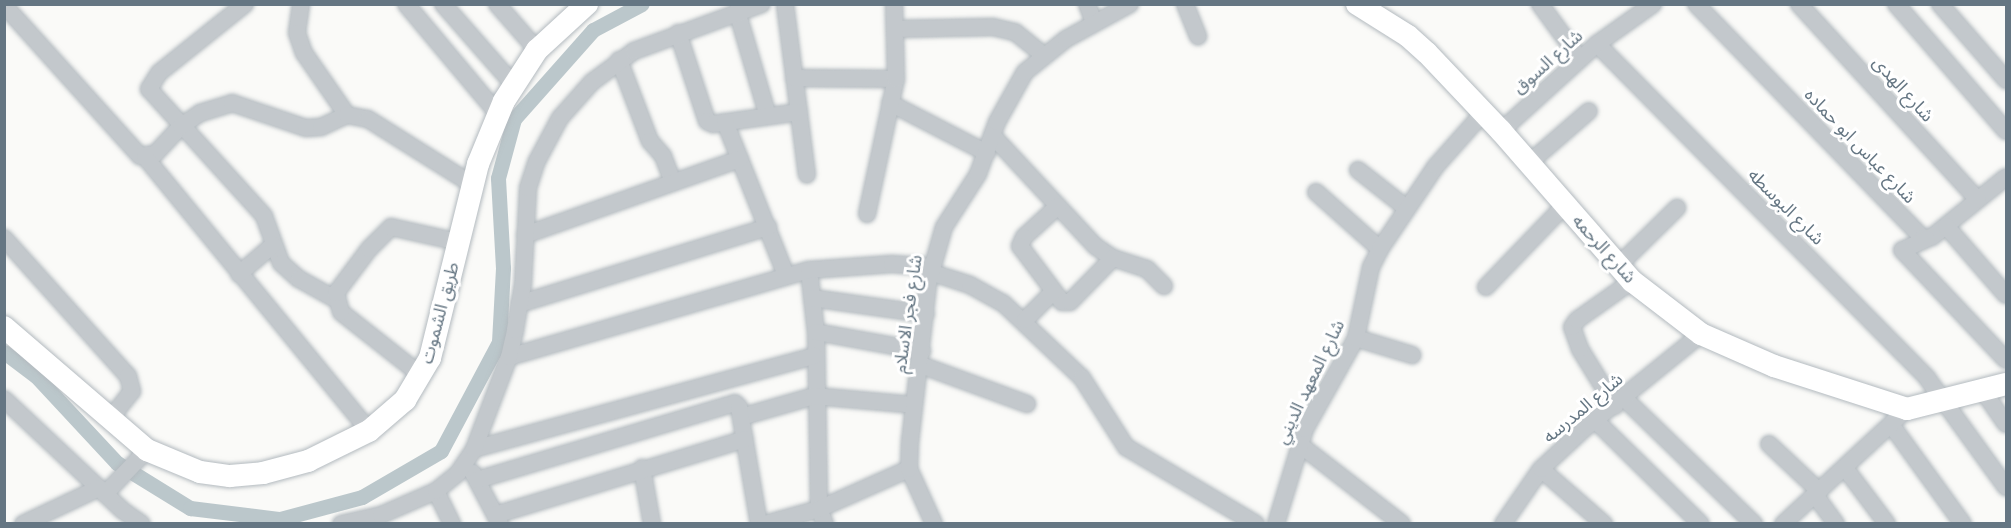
<!DOCTYPE html>
<meta charset="utf-8">
<style>
body{margin:0}
#map{position:relative;width:2011px;height:528px;overflow:hidden;background:#fafaf8;font-family:Mulish,"Noto Sans Arabic",sans-serif}
div>[style]{position:absolute}
.canal>*{height:15px;margin:-7.5px;padding:0 7.5px;transform-origin:7.5px;border-radius:7.5px;background:#bbc7cb}
.roads{filter:drop-shadow(0 0 2px #b3babf) drop-shadow(0 0 2px #b3babf)}
.street>*{height:16px;margin:-8px;padding:0 8px;transform-origin:8px;border-radius:8px;background:#c3c8cc}
.secondary>*{height:22px;margin:-11px;padding:0 11px;transform-origin:11px;border-radius:11px;background:#fff}
span{translate:-50% -50%;white-space:nowrap;text-align:center;line-height:1.15;-webkit-text-stroke:6px #fff;paint-order:stroke}
.street-label{font-size:18px;color:#657683}
.frame{position:absolute;inset:0;border:6px solid #657683;pointer-events:none}
</style>
<div id="map">
<div class="canal">
<div style="left:4px;top:352px;width:39px;rotate:37deg"></div>
<div style="left:35px;top:375px;width:120px;rotate:47deg"></div>
<div style="left:117px;top:463px;width:86px;rotate:31.7deg"></div>
<div style="left:190px;top:508px;width:91px;rotate:7deg"></div>
<div style="left:280px;top:519px;width:85px;rotate:-15deg"></div>
<div style="left:362px;top:497px;width:91px;rotate:-30.2deg"></div>
<div style="left:441px;top:451px;width:123px;rotate:-62deg"></div>
<div style="left:499px;top:342px;width:74px;rotate:-86.9deg"></div>
<div style="left:503px;top:268px;width:90px;rotate:-93.2deg"></div>
<div style="left:498px;top:178px;width:61px;rotate:-74.8deg"></div>
<div style="left:514px;top:119px;width:119px;rotate:-48.4deg"></div>
<div style="left:593px;top:30px;width:55px;rotate:-28deg"></div>
</div>
<div class="roads">
<div class="street">
<div style="left:245px;top:4px;width:110px;rotate:141.3deg"></div>
<div style="left:159px;top:73px;width:19px;rotate:122deg"></div>
<div style="left:149px;top:89px;width:171px;rotate:47.8deg"></div>
<div style="left:264px;top:216px;width:50px;rotate:70.1deg"></div>
<div style="left:281px;top:263px;width:24px;rotate:42deg"></div>
<div style="left:299px;top:279px;width:41px;rotate:29.1deg"></div>
<div style="left:301px;top:4px;width:29px;rotate:98deg"></div>
<div style="left:297px;top:33px;width:21px;rotate:71deg"></div>
<div style="left:304px;top:53px;width:75px;rotate:55.3deg"></div>
<div style="left:406px;top:4px;width:143px;rotate:50.1deg"></div>
<div style="left:443px;top:4px;width:108px;rotate:48.8deg"></div>
<div style="left:497px;top:4px;width:61px;rotate:49deg"></div>
<div style="left:785px;top:4px;width:172px;rotate:82.7deg"></div>
<div style="left:1087px;top:4px;width:19px;rotate:69deg"></div>
<div style="left:1185px;top:4px;width:35px;rotate:68deg"></div>
<div style="left:1540px;top:4px;width:68px;rotate:54deg"></div>
<div style="left:1696px;top:4px;width:326px;rotate:45.9deg"></div>
<div style="left:1923px;top:238px;width:9px;rotate:-6deg"></div>
<div style="left:1932px;top:237px;width:95px;rotate:-39deg"></div>
<div style="left:1799px;top:4px;width:265px;rotate:47.6deg"></div>
<div style="left:1896px;top:4px;width:168px;rotate:49.1deg"></div>
<div style="left:1940px;top:4px;width:101px;rotate:49deg"></div>
<div style="left:4px;top:5px;width:203px;rotate:48deg"></div>
<div style="left:140px;top:156px;width:15px;rotate:-8deg"></div>
<div style="left:155px;top:154px;width:38px;rotate:-47deg"></div>
<div style="left:181px;top:126px;width:23px;rotate:-34deg"></div>
<div style="left:200px;top:113px;width:34px;rotate:-17deg"></div>
<div style="left:232px;top:103px;width:78px;rotate:18.7deg"></div>
<div style="left:306px;top:128px;width:15px;rotate:-4deg"></div>
<div style="left:321px;top:127px;width:29px;rotate:-25deg"></div>
<div style="left:347px;top:115px;width:21px;rotate:11deg"></div>
<div style="left:368px;top:119px;width:124px;rotate:32.2deg"></div>
<div style="left:737px;top:11px;width:109px;rotate:73.6deg"></div>
<div style="left:895px;top:29px;width:98px;rotate:-1.2deg"></div>
<div style="left:993px;top:27px;width:23px;rotate:13deg"></div>
<div style="left:1015px;top:32px;width:36px;rotate:39deg"></div>
<div style="left:678px;top:33px;width:93px;rotate:71.8deg"></div>
<div style="left:707px;top:121px;width:7px;rotate:27deg"></div>
<div style="left:713px;top:124px;width:87px;rotate:-7.9deg"></div>
<div style="left:1597px;top:44px;width:470px;rotate:45.3deg"></div>
<div style="left:1927px;top:378px;width:135px;rotate:54.1deg"></div>
<div style="left:619px;top:60px;width:87px;rotate:69.1deg"></div>
<div style="left:650px;top:141px;width:20px;rotate:49deg"></div>
<div style="left:663px;top:156px;width:28px;rotate:69deg"></div>
<div style="left:794px;top:78px;width:102px;rotate:0.6deg"></div>
<div style="left:890px;top:103px;width:109px;rotate:27.3deg"></div>
<div style="left:725px;top:122px;width:165px;rotate:68.3deg"></div>
<div style="left:1501px;top:131px;width:130px;rotate:-42.2deg"></div>
<div style="left:1597px;top:44px;width:69px;rotate:-35.5deg"></div>
<div style="left:992px;top:135px;width:151px;rotate:47.1deg"></div>
<div style="left:1095px;top:246px;width:22px;rotate:34deg"></div>
<div style="left:1113px;top:258px;width:36px;rotate:18deg"></div>
<div style="left:1147px;top:269px;width:24px;rotate:45deg"></div>
<div style="left:145px;top:157px;width:354px;rotate:50.7deg"></div>
<div style="left:1529px;top:163px;width:79px;rotate:-40.9deg"></div>
<div style="left:1358px;top:170px;width:60px;rotate:38.2deg"></div>
<div style="left:1316px;top:192px;width:86px;rotate:41.7deg"></div>
<div style="left:1058px;top:206px;width:46px;rotate:137.6deg"></div>
<div style="left:1024px;top:237px;width:10px;rotate:114deg"></div>
<div style="left:1020px;top:246px;width:70px;rotate:53.1deg"></div>
<div style="left:1062px;top:302px;width:8px"></div>
<div style="left:1070px;top:302px;width:62px;rotate:-45.7deg"></div>
<div style="left:867px;top:214px;width:138px;rotate:-77.9deg"></div>
<div style="left:896px;top:79px;width:75px;rotate:-91.5deg"></div>
<div style="left:1946px;top:226px;width:91px;rotate:49deg"></div>
<div style="left:525px;top:235px;width:228px;rotate:-19.5deg"></div>
<div style="left:4px;top:238px;width:186px;rotate:48.1deg"></div>
<div style="left:128px;top:376px;width:16px;rotate:75deg"></div>
<div style="left:132px;top:391px;width:36px;rotate:128deg"></div>
<div style="left:1927px;top:239px;width:27px;rotate:156deg"></div>
<div style="left:1902px;top:250px;width:151px;rotate:46.6deg"></div>
<div style="left:1618px;top:266px;width:83px;rotate:-44.5deg"></div>
<div style="left:809px;top:270px;width:62px;rotate:83.6deg"></div>
<div style="left:816px;top:332px;width:177px;rotate:89deg"></div>
<div style="left:819px;top:509px;width:16px;rotate:68deg"></div>
<div style="left:930px;top:272px;width:42px;rotate:18deg"></div>
<div style="left:970px;top:285px;width:38px;rotate:29deg"></div>
<div style="left:1003px;top:303px;width:109px;rotate:43.5deg"></div>
<div style="left:1082px;top:378px;width:82px;rotate:57.5deg"></div>
<div style="left:1126px;top:447px;width:151px;rotate:30.6deg"></div>
<div style="left:239px;top:274px;width:45px;rotate:-40.5deg"></div>
<div style="left:1486px;top:287px;width:114px;rotate:-46.1deg"></div>
<div style="left:812px;top:298px;width:115px;rotate:8deg"></div>
<div style="left:519px;top:304px;width:261px;rotate:-17.2deg"></div>
<div style="left:1025px;top:320px;width:40px;rotate:-45deg"></div>
<div style="left:816px;top:332px;width:108px;rotate:10.2deg"></div>
<div style="left:1356px;top:338px;width:59px;rotate:16.9deg"></div>
<div style="left:509px;top:357px;width:312px;rotate:-16.2deg"></div>
<div style="left:809px;top:270px;width:83px;rotate:-4.1deg"></div>
<div style="left:892px;top:264px;width:39px;rotate:4deg"></div>
<div style="left:921px;top:365px;width:113px;rotate:20.2deg"></div>
<div style="left:422px;top:376px;width:103px;rotate:-141.7deg"></div>
<div style="left:341px;top:312px;width:20px;rotate:-105deg"></div>
<div style="left:336px;top:293px;width:55px;rotate:-53.1deg"></div>
<div style="left:369px;top:249px;width:31px;rotate:-45deg"></div>
<div style="left:391px;top:227px;width:69px;rotate:12.6deg"></div>
<div style="left:1983px;top:391px;width:40px;rotate:55.1deg"></div>
<div style="left:4px;top:399px;width:162px;rotate:43.2deg"></div>
<div style="left:122px;top:510px;width:24px;rotate:35deg"></div>
<div style="left:1625px;top:399px;width:180px;rotate:44.1deg"></div>
<div style="left:1615px;top:406px;width:67px;rotate:-121.6deg"></div>
<div style="left:1580px;top:349px;width:23px;rotate:-110deg"></div>
<div style="left:1572px;top:327px;width:9px;rotate:-54deg"></div>
<div style="left:1577px;top:320px;width:67px;rotate:-35.3deg"></div>
<div style="left:741px;top:417px;width:76px;rotate:-16deg"></div>
<div style="left:814px;top:396px;width:100px;rotate:5.1deg"></div>
<div style="left:1595px;top:420px;width:148px;rotate:44.5deg"></div>
<div style="left:1892px;top:426px;width:121px;rotate:54.1deg"></div>
<div style="left:1299px;top:444px;width:130px;rotate:37.8deg"></div>
<div style="left:1769px;top:444px;width:69px;rotate:43.2deg"></div>
<div style="left:474px;top:449px;width:353px;rotate:-15.3deg"></div>
<div style="left:642px;top:468px;width:57px;rotate:79.9deg"></div>
<div style="left:1845px;top:468px;width:70px;rotate:53.1deg"></div>
<div style="left:1541px;top:469px;width:84px;rotate:41.1deg"></div>
<div style="left:473px;top:473px;width:58px;rotate:62.1deg"></div>
<div style="left:477px;top:480px;width:269px;rotate:-16.6deg"></div>
<div style="left:735px;top:403px;width:6px;rotate:45deg"></div>
<div style="left:739px;top:407px;width:119px;rotate:80.3deg"></div>
<div style="left:436px;top:491px;width:37px;rotate:64deg"></div>
<div style="left:105px;top:494px;width:61px;rotate:-46.3deg"></div>
<div style="left:1815px;top:495px;width:36px;rotate:54deg"></div>
<div style="left:495px;top:515px;width:261px;rotate:-16.9deg"></div>
<div style="left:23px;top:524px;width:84px;rotate:-25.3deg"></div>
<div style="left:341px;top:524px;width:41px;rotate:-12.7deg"></div>
<div style="left:381px;top:515px;width:60px;rotate:-23.6deg"></div>
<div style="left:436px;top:491px;width:28px;rotate:-39deg"></div>
<div style="left:458px;top:473px;width:29px;rotate:-56deg"></div>
<div style="left:474px;top:449px;width:98px;rotate:-69.2deg"></div>
<div style="left:509px;top:357px;width:28px;rotate:-77deg"></div>
<div style="left:515px;top:330px;width:47px;rotate:-80.1deg"></div>
<div style="left:523px;top:284px;width:96px;rotate:-87deg"></div>
<div style="left:528px;top:188px;width:28px;rotate:-72deg"></div>
<div style="left:537px;top:161px;width:49px;rotate:-61.9deg"></div>
<div style="left:560px;top:118px;width:48px;rotate:-48.4deg"></div>
<div style="left:592px;top:82px;width:52px;rotate:-36.4deg"></div>
<div style="left:634px;top:51px;width:136px;rotate:-20.2deg"></div>
<div style="left:765px;top:524px;width:56px;rotate:-15.5deg"></div>
<div style="left:819px;top:509px;width:98px;rotate:-24deg"></div>
<div style="left:934px;top:524px;width:60px;rotate:-114.4deg"></div>
<div style="left:909px;top:469px;width:27px;rotate:-88deg"></div>
<div style="left:910px;top:442px;width:160px;rotate:-83.5deg"></div>
<div style="left:928px;top:283px;width:58px;rotate:-74.1deg"></div>
<div style="left:944px;top:227px;width:63px;rotate:-57.3deg"></div>
<div style="left:978px;top:174px;width:55px;rotate:-69.9deg"></div>
<div style="left:997px;top:122px;width:57px;rotate:-60.8deg"></div>
<div style="left:1025px;top:72px;width:53px;rotate:-38.8deg"></div>
<div style="left:1066px;top:39px;width:73px;rotate:-28.7deg"></div>
<div style="left:1276px;top:524px;width:99px;rotate:-73deg"></div>
<div style="left:1305px;top:429px;width:104px;rotate:-60.7deg"></div>
<div style="left:1356px;top:338px;width:73px;rotate:-78.1deg"></div>
<div style="left:1371px;top:267px;width:20px;rotate:-63deg"></div>
<div style="left:1380px;top:249px;width:100px;rotate:-56deg"></div>
<div style="left:1436px;top:166px;width:71px;rotate:-48.4deg"></div>
<div style="left:1503px;top:524px;width:67px;rotate:-55.4deg"></div>
<div style="left:1541px;top:469px;width:60px;rotate:-43deg"></div>
<div style="left:1585px;top:428px;width:149px;rotate:-39deg"></div>
<div style="left:1783px;top:524px;width:169px;rotate:-42.8deg"></div>
</div>
<div class="secondary">
<div style="left:1357px;top:4px;width:60px;rotate:32.1deg"></div>
<div style="left:1408px;top:36px;width:25px;rotate:42deg"></div>
<div style="left:1427px;top:53px;width:108px;rotate:46.5deg"></div>
<div style="left:1501px;top:131px;width:199px;rotate:48.9deg"></div>
<div style="left:1632px;top:281px;width:87px;rotate:37.5deg"></div>
<div style="left:1701px;top:334px;width:80px;rotate:23.7deg"></div>
<div style="left:1774px;top:366px;width:140px;rotate:17.9deg"></div>
<div style="left:1907px;top:409px;width:102px;rotate:-14.2deg"></div>
<div style="left:4px;top:327px;width:189px;rotate:40.7deg"></div>
<div style="left:147px;top:450px;width:57px;rotate:22.5deg"></div>
<div style="left:200px;top:472px;width:30px;rotate:8deg"></div>
<div style="left:230px;top:476px;width:33px;rotate:-5deg"></div>
<div style="left:263px;top:473px;width:47px;rotate:-14.9deg"></div>
<div style="left:308px;top:461px;width:68px;rotate:-26.2deg"></div>
<div style="left:369px;top:431px;width:48px;rotate:-40.7deg"></div>
<div style="left:405px;top:400px;width:49px;rotate:-59.2deg"></div>
<div style="left:430px;top:358px;width:200px;rotate:-76.1deg"></div>
<div style="left:478px;top:164px;width:68px;rotate:-67.6deg"></div>
<div style="left:504px;top:101px;width:61px;rotate:-57.1deg"></div>
<div style="left:537px;top:50px;width:68px;rotate:-42.6deg"></div>
</div>
</div>
<div class="street-label">
<span style="left:1548px;top:62px;rotate:-42deg">شارع السوق</span>
<span style="left:1903px;top:89px;rotate:48deg">شارع الهدى</span>
<span style="left:1860px;top:146px;rotate:46deg">شارع عباس ابو حماده</span>
<span style="left:1786px;top:207px;rotate:45deg">شارع البوسطه</span>
<span style="left:1604px;top:249px;rotate:48deg">شارع الرحمه</span>
<span style="left:440px;top:313px;rotate:-75deg">طريق الشموت</span>
<span style="left:908px;top:314px;rotate:-82deg">شارع فجر الاسلام</span>
<span style="left:1310px;top:382px;rotate:-64deg">شارع المعهد الديني</span>
<span style="left:1583px;top:408px;rotate:-40deg">شارع المدرسه</span>
</div>
<div class="frame"></div>
</div>
